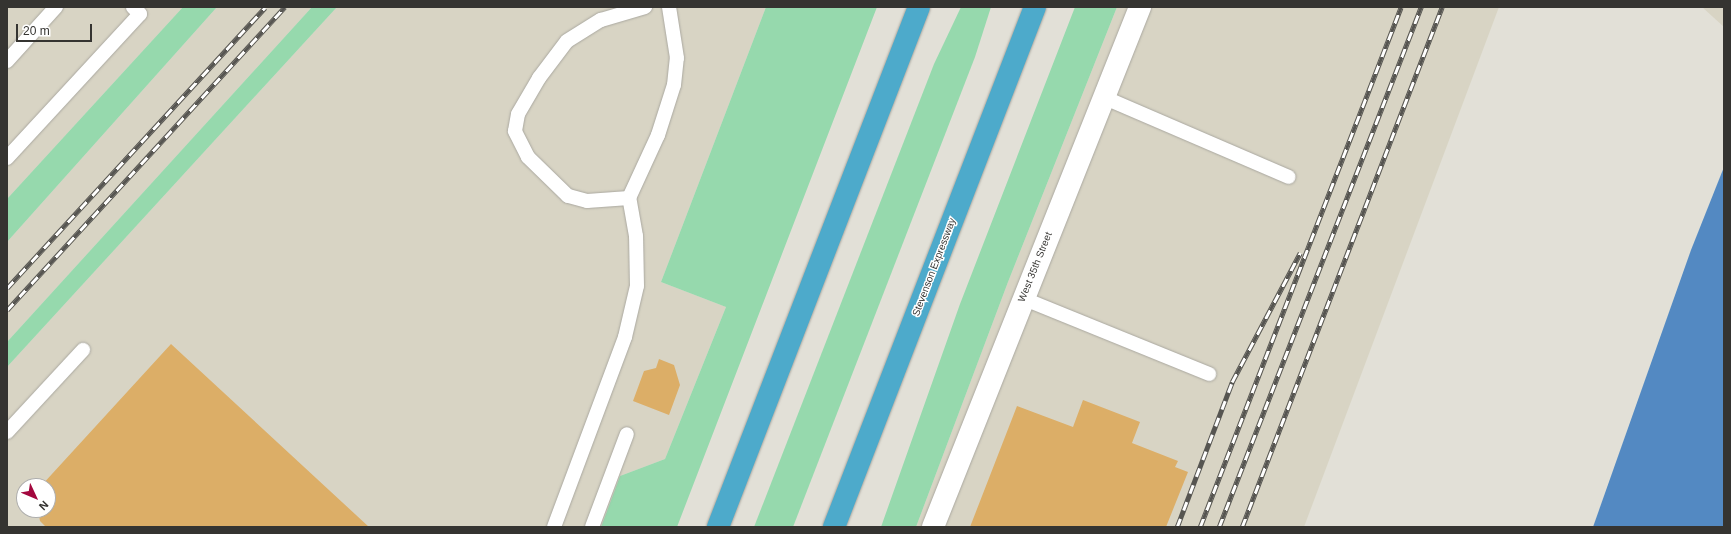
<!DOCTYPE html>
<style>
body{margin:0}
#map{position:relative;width:1731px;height:534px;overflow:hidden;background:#e2e0d7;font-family:Arial,sans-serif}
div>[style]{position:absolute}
.built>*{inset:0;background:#d8d4c4}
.green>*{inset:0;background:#96d9ad}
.water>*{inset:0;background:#5389c2}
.building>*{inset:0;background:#dcae67}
.roads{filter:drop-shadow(0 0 1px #aaa8a0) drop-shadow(0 0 1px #aaa8a0)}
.lane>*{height:14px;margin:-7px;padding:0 7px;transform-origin:7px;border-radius:7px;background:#fff}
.street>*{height:22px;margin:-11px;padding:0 11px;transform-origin:11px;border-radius:11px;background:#fff}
.highway>*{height:22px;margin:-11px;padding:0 11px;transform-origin:11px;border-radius:11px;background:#4daacb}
.rail>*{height:4.5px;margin-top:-2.25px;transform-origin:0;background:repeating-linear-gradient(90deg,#fff 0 9px,#565551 0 18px);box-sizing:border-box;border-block:1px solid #565551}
span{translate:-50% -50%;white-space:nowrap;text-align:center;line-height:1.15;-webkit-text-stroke:3px #fff;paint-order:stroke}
.street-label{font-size:10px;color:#353431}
.frame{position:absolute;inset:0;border:8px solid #353431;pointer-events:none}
.north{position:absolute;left:16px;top:478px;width:40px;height:40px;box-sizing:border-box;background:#fff;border:1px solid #aeaead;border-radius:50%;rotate:134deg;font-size:11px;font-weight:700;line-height:16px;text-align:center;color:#353431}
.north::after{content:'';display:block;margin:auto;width:14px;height:18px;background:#a3083e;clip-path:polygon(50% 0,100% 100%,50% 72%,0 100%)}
.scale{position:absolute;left:16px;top:24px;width:76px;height:18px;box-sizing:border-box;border:2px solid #353431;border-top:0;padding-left:5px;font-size:12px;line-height:14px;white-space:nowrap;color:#353431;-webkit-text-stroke:3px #fff;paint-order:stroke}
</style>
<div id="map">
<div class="built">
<div style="clip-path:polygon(7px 7px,183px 7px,7px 199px)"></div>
<div style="clip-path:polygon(217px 7px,312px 7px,7px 342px,7px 242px)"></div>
<div style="clip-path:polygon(evenodd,337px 7px,766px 7px,661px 282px,726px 307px,665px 459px,620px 476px,601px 527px,7px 527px,7px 367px,337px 7px,24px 486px,48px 486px,48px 510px,24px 510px,24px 486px)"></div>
<div style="clip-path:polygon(1117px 7px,1499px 7px,1304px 527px,916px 527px,1008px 282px)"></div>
<div style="clip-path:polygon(1702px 7px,1724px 7px,1724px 27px)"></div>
</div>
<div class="green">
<div style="clip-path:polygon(183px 7px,217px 7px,7px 242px,7px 199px)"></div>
<div style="clip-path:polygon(312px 7px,337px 7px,7px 367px,7px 342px)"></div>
<div style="clip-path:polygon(766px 7px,877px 7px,677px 527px,601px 527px,620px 476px,665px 459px,726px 307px,661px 282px)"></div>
<div style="clip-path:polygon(961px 7px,991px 7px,975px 57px,793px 527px,754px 527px,934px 64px)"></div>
<div style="clip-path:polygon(1075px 7px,1117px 7px,1008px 282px,916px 527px,881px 527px,960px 304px)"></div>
</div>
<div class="water">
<div style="clip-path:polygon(1724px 167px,1724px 527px,1593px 527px,1691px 250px)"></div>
</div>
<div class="building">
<div style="clip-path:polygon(171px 344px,369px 527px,46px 527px,40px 521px,38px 510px,48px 510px,48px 486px,41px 486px)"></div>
<div style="clip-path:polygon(659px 359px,674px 365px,680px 385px,669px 415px,633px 401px,644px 371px,656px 368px)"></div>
<div style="clip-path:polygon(1083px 400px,1140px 422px,1132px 443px,1178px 461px,1175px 467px,1188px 472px,1166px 527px,970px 527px,1017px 406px,1073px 427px)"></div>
</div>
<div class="roads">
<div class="lane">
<div style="left:7px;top:61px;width:73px;rotate:-47.8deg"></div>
<div style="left:1103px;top:97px;width:202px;rotate:23.3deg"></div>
<div style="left:7px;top:158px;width:196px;rotate:-47.3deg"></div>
<div style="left:140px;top:14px;width:10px;rotate:-135deg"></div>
<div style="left:629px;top:198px;width:42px;rotate:175.9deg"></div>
<div style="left:587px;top:201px;width:20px;rotate:-165deg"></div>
<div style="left:568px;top:196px;width:56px;rotate:-135.7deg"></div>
<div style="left:528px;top:157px;width:29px;rotate:-117deg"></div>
<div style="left:515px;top:131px;width:17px;rotate:-80deg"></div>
<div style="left:518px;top:114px;width:42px;rotate:-59.7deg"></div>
<div style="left:539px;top:78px;width:46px;rotate:-52.9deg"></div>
<div style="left:567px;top:41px;width:40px;rotate:-32deg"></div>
<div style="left:601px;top:20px;width:46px;rotate:-16.5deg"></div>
<div style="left:1022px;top:298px;width:202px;rotate:22.1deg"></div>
<div style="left:7px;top:432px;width:112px;rotate:-47.2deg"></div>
<div style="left:554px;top:527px;width:203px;rotate:-69.5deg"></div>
<div style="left:625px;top:337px;width:52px;rotate:-76.8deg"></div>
<div style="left:637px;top:286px;width:50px;rotate:-91.1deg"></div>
<div style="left:636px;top:236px;width:39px;rotate:-100deg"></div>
<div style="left:629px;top:198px;width:69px;rotate:-65.3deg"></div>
<div style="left:658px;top:135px;width:52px;rotate:-72.3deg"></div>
<div style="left:674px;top:85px;width:27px;rotate:-84deg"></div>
<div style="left:677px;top:58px;width:52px;rotate:-98.9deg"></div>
<div style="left:592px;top:527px;width:99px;rotate:-69.4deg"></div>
</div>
<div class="street">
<div style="left:933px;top:527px;width:560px;rotate:-68.29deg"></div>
</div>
<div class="highway">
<div style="left:718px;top:527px;width:557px;rotate:-68.87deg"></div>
<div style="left:834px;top:527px;width:557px;rotate:-68.87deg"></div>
</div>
</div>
<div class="rail">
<div style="left:7px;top:288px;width:381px;rotate:-47.4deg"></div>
<div style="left:7px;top:310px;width:411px;rotate:-47.5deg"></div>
<div style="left:1177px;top:527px;width:155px;rotate:-69.2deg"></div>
<div style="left:1232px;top:382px;width:146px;rotate:-62.2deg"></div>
<div style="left:1200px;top:527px;width:557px;rotate:-68.87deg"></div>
<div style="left:1219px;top:527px;width:558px;rotate:-68.77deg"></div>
<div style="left:1242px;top:527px;width:557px;rotate:-68.96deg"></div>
</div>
<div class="street-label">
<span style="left:934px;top:267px;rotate:-69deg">Stevenson Expressway</span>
<span style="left:1035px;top:267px;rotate:-68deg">West 35th Street</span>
</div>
<div class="frame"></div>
<div class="north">N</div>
<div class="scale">20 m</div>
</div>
